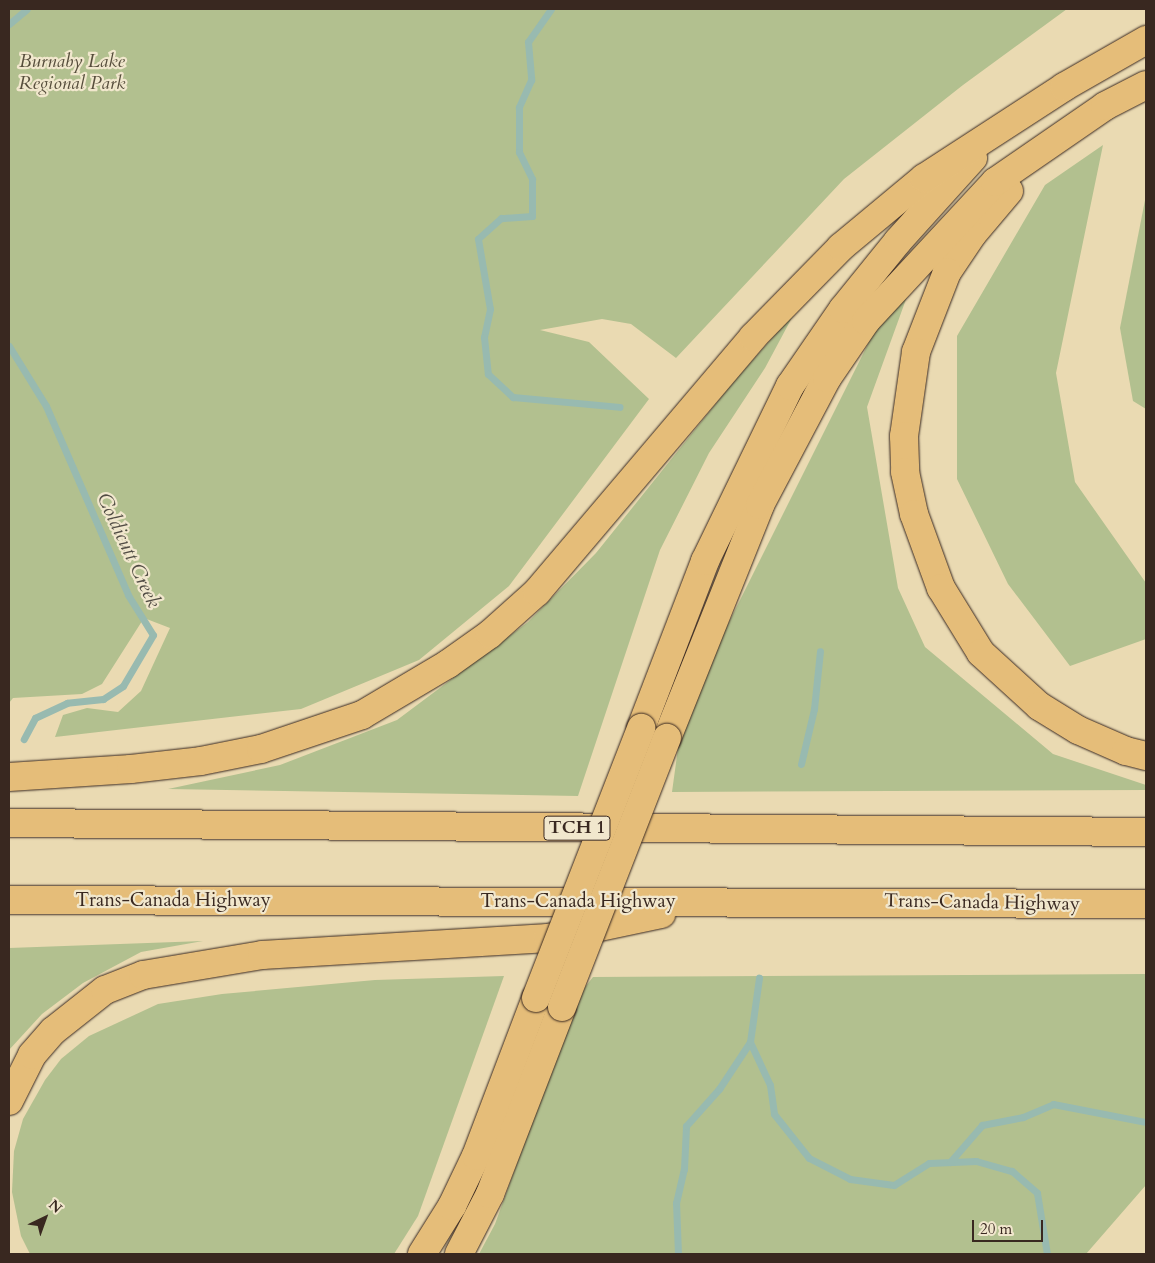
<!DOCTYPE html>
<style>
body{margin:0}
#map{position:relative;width:1155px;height:1263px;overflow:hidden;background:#eadab2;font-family:Cardo,serif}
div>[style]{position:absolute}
.green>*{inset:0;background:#b2c08f}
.stream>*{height:7px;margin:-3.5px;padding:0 3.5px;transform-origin:3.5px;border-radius:3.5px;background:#98bab0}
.roads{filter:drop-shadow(0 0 1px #392820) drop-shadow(0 0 1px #392820)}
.highway>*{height:28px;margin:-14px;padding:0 14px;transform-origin:14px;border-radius:14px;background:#e5bd79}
.bridges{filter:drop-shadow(0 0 1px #392820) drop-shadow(0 0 1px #392820)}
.highway-bridge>*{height:28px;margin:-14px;padding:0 14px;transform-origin:14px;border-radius:14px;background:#e5bd79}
span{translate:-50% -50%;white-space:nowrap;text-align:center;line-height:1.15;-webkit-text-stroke:4.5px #f1e7cd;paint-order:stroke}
.shield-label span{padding:1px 4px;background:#f1e7cd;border:1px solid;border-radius:4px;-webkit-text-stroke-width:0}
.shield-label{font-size:18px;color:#392820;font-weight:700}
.park-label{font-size:19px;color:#574e3c;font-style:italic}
.street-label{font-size:19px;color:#392820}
.water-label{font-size:20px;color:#514c44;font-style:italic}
.frame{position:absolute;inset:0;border:10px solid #392820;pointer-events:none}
.north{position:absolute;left:20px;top:1193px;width:50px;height:50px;-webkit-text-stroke:4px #f1e7cd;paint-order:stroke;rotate:42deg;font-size:14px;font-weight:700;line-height:20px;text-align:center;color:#392820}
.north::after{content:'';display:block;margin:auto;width:18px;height:22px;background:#392820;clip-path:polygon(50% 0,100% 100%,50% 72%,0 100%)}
.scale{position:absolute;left:972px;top:1220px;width:71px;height:22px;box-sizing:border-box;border:2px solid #392820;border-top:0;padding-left:6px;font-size:15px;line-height:18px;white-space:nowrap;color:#392820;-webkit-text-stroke:4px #f1e7cd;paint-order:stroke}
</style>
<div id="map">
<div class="green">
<div style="clip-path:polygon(9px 9px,1067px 9px,963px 85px,844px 179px,676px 358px,631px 324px,602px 319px,540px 330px,589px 342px,649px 399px,509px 586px,419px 660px,301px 709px,55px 737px,63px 715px,87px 708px,118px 712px,141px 691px,170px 628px,144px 618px,102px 684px,82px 694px,13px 698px,9px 703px)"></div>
<div style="clip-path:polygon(1103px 145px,1056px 373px,1075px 482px,1146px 583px,1146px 639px,1070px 666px,1008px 584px,957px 479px,957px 336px,1045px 185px)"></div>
<div style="clip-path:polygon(1146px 195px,1146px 409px,1133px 401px,1120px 328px)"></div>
<div style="clip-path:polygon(909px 291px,867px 407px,898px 588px,925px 647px,1053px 754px,1146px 785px,1146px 790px,672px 792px,679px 741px,718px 644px,875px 330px)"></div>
<div style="clip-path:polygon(795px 312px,765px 368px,709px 453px,660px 550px,578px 796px,168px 789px,280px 765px,397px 720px,528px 622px,596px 553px,730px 386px)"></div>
<div style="clip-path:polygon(203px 941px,141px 952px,83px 983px,42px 1014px,9px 1050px,9px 948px)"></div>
<div style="clip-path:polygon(1146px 974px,1146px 1185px,1086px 1254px,479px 1254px,495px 1224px,578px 996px,593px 977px)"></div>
<div style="clip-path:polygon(504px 976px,418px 1216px,394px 1254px,30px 1254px,21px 1236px,12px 1192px,14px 1151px,23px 1119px,45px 1080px,61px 1059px,89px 1036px,158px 1004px,222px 994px,375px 980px)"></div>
</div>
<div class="stream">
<div style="left:551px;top:9px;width:40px;rotate:124.9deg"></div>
<div style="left:528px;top:42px;width:38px;rotate:85deg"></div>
<div style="left:531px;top:80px;width:30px;rotate:114deg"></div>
<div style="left:519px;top:107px;width:45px;rotate:90deg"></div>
<div style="left:519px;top:152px;width:30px;rotate:64deg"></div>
<div style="left:532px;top:179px;width:37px;rotate:90deg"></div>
<div style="left:532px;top:216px;width:31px;rotate:176deg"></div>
<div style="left:501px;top:218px;width:31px;rotate:138deg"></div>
<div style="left:478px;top:239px;width:71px;rotate:80.3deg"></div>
<div style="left:490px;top:309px;width:29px;rotate:102deg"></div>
<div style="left:484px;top:337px;width:37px;rotate:84deg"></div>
<div style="left:488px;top:374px;width:34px;rotate:43deg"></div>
<div style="left:513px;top:397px;width:107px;rotate:5.3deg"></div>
<div style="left:9px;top:24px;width:23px;rotate:-40deg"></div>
<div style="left:9px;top:346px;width:70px;rotate:58.3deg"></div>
<div style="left:46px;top:406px;width:206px;rotate:66.5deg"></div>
<div style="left:128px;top:595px;width:47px;rotate:58deg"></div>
<div style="left:153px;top:635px;width:59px;rotate:120.5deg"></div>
<div style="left:123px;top:686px;width:24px;rotate:147deg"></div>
<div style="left:103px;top:699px;width:36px;rotate:174deg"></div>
<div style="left:67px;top:703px;width:35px;rotate:155deg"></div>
<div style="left:35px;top:718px;width:24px;rotate:118deg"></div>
<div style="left:801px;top:764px;width:57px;rotate:-76.7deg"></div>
<div style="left:814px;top:709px;width:58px;rotate:-84.1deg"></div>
<div style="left:750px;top:1042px;width:47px;rotate:65.1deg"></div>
<div style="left:770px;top:1085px;width:29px;rotate:82deg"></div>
<div style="left:774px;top:1114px;width:56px;rotate:51.5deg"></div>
<div style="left:809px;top:1158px;width:46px;rotate:27.1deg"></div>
<div style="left:850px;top:1179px;width:44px;rotate:7.8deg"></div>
<div style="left:894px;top:1185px;width:41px;rotate:-32.2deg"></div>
<div style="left:929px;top:1163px;width:47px;rotate:-2.4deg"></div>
<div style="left:976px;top:1161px;width:37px;rotate:16deg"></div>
<div style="left:1012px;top:1171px;width:33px;rotate:41deg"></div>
<div style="left:1037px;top:1193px;width:62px;rotate:80.7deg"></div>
<div style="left:950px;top:1162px;width:49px;rotate:-49.1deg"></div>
<div style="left:982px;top:1125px;width:42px;rotate:-11deg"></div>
<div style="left:1023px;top:1117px;width:33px;rotate:-23deg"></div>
<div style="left:1053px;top:1104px;width:95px;rotate:11deg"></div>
<div style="left:678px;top:1254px;width:51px;rotate:-92.2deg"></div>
<div style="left:676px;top:1203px;width:35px;rotate:-77deg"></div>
<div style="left:684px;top:1169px;width:43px;rotate:-87.3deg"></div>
<div style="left:686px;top:1126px;width:50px;rotate:-48.3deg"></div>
<div style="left:719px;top:1089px;width:56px;rotate:-56.6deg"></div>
<div style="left:750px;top:1042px;width:65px;rotate:-82deg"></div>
</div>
<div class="roads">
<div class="highway">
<div style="left:1009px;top:191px;width:57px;rotate:130.1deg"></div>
<div style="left:972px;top:235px;width:45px;rotate:124deg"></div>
<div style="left:947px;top:272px;width:86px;rotate:111.2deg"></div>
<div style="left:916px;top:352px;width:85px;rotate:98.1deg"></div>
<div style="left:904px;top:436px;width:36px;rotate:88deg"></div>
<div style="left:905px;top:472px;width:43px;rotate:77.9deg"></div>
<div style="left:914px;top:514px;width:79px;rotate:70deg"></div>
<div style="left:941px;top:588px;width:76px;rotate:58.4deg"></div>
<div style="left:981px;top:653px;width:79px;rotate:42.4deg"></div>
<div style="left:1039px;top:706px;width:46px;rotate:31.6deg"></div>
<div style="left:1078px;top:730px;width:52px;rotate:23.6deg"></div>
<div style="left:1126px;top:751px;width:21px;rotate:14deg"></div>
<div style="left:641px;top:728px;width:179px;rotate:-69deg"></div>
<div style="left:705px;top:561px;width:195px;rotate:-64.1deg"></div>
<div style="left:790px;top:386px;width:93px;rotate:-55.5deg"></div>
<div style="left:843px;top:309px;width:87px;rotate:-51deg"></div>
<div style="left:898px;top:241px;width:112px;rotate:-47.9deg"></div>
<div style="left:667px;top:738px;width:251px;rotate:-68.2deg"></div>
<div style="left:760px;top:505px;width:144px;rotate:-62.2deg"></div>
<div style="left:827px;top:378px;width:69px;rotate:-55.6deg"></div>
<div style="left:866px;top:321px;width:190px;rotate:-47.1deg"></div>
<div style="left:995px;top:182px;width:134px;rotate:-34.6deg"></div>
<div style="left:1105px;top:106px;width:46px;rotate:-27.1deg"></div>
<div style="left:9px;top:777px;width:122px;rotate:-3.8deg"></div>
<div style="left:131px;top:769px;width:70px;rotate:-6.5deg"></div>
<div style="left:201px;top:761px;width:61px;rotate:-11.3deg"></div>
<div style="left:261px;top:749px;width:107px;rotate:-18.6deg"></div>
<div style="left:362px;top:715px;width:100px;rotate:-30.7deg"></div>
<div style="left:448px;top:664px;width:52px;rotate:-35.5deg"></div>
<div style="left:490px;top:634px;width:63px;rotate:-41.8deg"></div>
<div style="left:537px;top:592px;width:334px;rotate:-49.7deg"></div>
<div style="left:753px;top:337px;width:126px;rotate:-45.6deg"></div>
<div style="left:841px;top:247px;width:108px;rotate:-39.7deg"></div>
<div style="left:924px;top:178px;width:167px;rotate:-33deg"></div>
<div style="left:1064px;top:87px;width:95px;rotate:-29.8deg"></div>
<div style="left:9px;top:823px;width:1137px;rotate:0.45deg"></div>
<div style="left:9px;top:900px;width:1137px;rotate:0.2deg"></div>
<div style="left:9px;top:1101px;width:51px;rotate:-63.4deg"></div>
<div style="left:32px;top:1055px;width:32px;rotate:-49deg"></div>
<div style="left:53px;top:1031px;width:66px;rotate:-38.3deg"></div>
<div style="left:105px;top:990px;width:41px;rotate:-21.5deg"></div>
<div style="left:143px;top:975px;width:121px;rotate:-9.5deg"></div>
<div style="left:262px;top:955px;width:287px;rotate:-3.4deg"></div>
<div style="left:548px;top:938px;width:116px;rotate:-12deg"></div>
<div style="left:422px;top:1254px;width:57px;rotate:-58deg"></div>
<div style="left:452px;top:1206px;width:55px;rotate:-64.4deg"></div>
<div style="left:476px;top:1156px;width:169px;rotate:-69.2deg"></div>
<div style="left:459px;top:1254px;width:68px;rotate:-62.7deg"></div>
<div style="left:490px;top:1194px;width:200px;rotate:-68.9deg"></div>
</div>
</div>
<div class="bridges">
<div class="highway-bridge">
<div style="left:536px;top:998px;width:290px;rotate:-68.7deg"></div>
<div style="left:562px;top:1007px;width:289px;rotate:-68.7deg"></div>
</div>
</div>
<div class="shield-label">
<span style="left:577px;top:828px">TCH 1</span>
</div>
<div class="park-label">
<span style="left:72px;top:73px">Burnaby Lake<br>Regional Park</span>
</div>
<div class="street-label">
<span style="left:173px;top:901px">Trans-Canada Highway</span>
<span style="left:578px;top:902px">Trans-Canada Highway</span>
<span style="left:982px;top:903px;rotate:1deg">Trans-Canada Highway</span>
</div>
<div class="water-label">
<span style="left:129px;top:550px;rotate:65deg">Coldicutt Creek</span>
</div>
<div class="frame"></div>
<div class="north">N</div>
<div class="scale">20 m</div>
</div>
